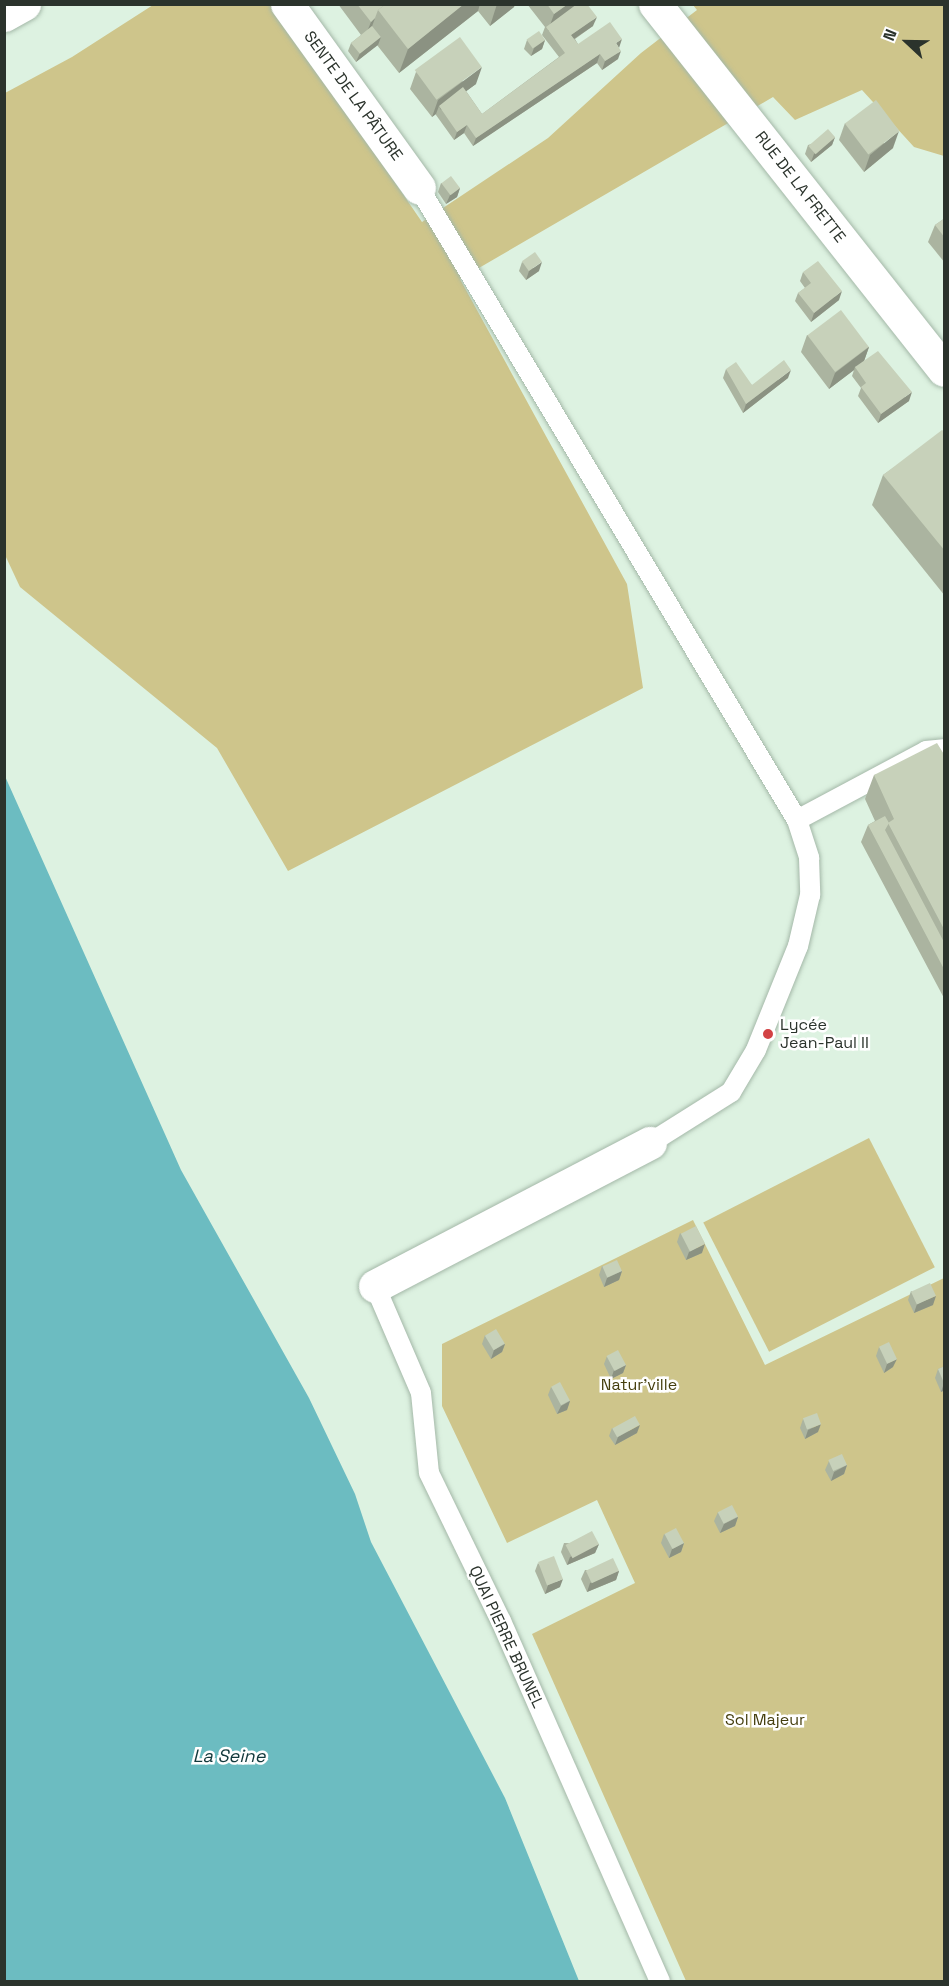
<!DOCTYPE html>
<meta charset="utf-8">
<style>
body{margin:0}
#map{position:relative;width:949px;height:1986px;overflow:hidden;background:#ddf2e1;font-family:"Space Grotesk",sans-serif}
div>[style]{position:absolute}
.green>*{inset:0;background:#cec58b;transform-origin:0 0}
.water>*{inset:0;background:#6cbcc1}
.roads{filter:drop-shadow(0 0 2px #a4b8a8) drop-shadow(0 0 2px #a4b8a8)}
.service>*{height:20px;margin:-10px;padding:0 10px;transform-origin:10px;border-radius:10px;background:#fff}
.minor>*{height:33px;margin:-16.5px;padding:0 16.5px;transform-origin:16.5px;border-radius:16.5px;background:#fff}
.tertiary>*{height:33px;margin:-16.5px;padding:0 16.5px;transform-origin:16.5px;border-radius:16.5px;background:#fff}
.wall>*{inset:0;background:#abb4a0}
.shaded-wall>*{inset:0;background:#8b9282}
.building>*{inset:0;background:#c7d1ba;transform-origin:0 0}
.dots>*{width:16px;height:16px;translate:-50% -50%;box-sizing:border-box;border:3px solid #fff;border-radius:50%}
span{translate:-50% -50%;white-space:nowrap;text-align:center;line-height:1.15;-webkit-text-stroke:5px #fff;paint-order:stroke}
.street-label{font-size:16px;color:#2b332c}
.poi-label{font-size:16px;color:#2b332c}
.left{translate:0 -50%;text-align:left}
.park-label{font-size:16px;color:#453e0e}
.water-label{font-size:18px;color:#12393c;font-style:italic}
.frame{position:absolute;inset:0;border:6px solid #2b332c;pointer-events:none}
.north{position:absolute;left:877px;top:12px;width:60px;height:60px;-webkit-text-stroke:4px #fff;paint-order:stroke;rotate:292deg;font-size:16px;font-weight:700;line-height:24px;text-align:center;color:#2b332c}
.north::after{content:'';display:block;margin:auto;width:21px;height:27px;background:#2b332c;clip-path:polygon(50% 0,100% 100%,50% 72%,0 100%)}
</style>
<div id="map">
<div class="green">
<div style="clip-path:polygon(153px 5px,273px 5px,422px 222px,548px 138px,641px 53px,697px 10px,693px 5px,944px 5px,944px 156px,914px 147px,862px 90px,795px 120px,773px 97px,460px 279px,627px 584px,643px 688px,288px 871px,217px 748px,20px 587px,5px 555px,5px 93px,72px 57px)"></div>
<div style="left:869px;top:1138px;width:145px;height:186px;rotate:63deg"></div>
<div style="clip-path:polygon(693px 1220px,765px 1365px,944px 1278px,944px 1981px,686px 1981px,532px 1634px,635px 1583px,597px 1500px,507px 1543px,442px 1406px,442px 1344px)"></div>
</div>
<div class="water">
<div style="clip-path:polygon(4px 774px,181px 1170px,309px 1398px,355px 1494px,371px 1542px,505px 1798px,579px 1981px,5px 1981px)"></div>
</div>
<div class="roads">
<div class="service">
<div style="left:419px;top:188px;width:736px;rotate:59.12deg"></div>
<div style="left:797px;top:820px;width:40px;rotate:72deg"></div>
<div style="left:809px;top:858px;width:37px;rotate:88deg"></div>
<div style="left:810px;top:895px;width:52px;rotate:103.2deg"></div>
<div style="left:798px;top:946px;width:112px;rotate:112deg"></div>
<div style="left:756px;top:1050px;width:49px;rotate:120.8deg"></div>
<div style="left:731px;top:1092px;width:96px;rotate:147.8deg"></div>
<div style="left:797px;top:820px;width:146px;rotate:-28.1deg"></div>
<div style="left:926px;top:751px;width:18px;rotate:-6deg"></div>
<div style="left:375px;top:1286px;width:116px;rotate:66.7deg"></div>
<div style="left:421px;top:1393px;width:80px;rotate:84.3deg"></div>
<div style="left:429px;top:1473px;width:165px;rotate:64.1deg"></div>
<div style="left:501px;top:1621px;width:394px;rotate:66.2deg"></div>
</div>
<div class="minor">
<div style="left:287px;top:4px;width:226px;rotate:54.3deg"></div>
<div style="left:4px;top:15px;width:23px;rotate:-29deg"></div>
<div style="left:375px;top:1286px;width:310px;rotate:-27.5deg"></div>
</div>
<div class="tertiary">
<div style="left:655px;top:4px;width:466px;rotate:51.7deg"></div>
</div>
</div>
<div class="wall">
<div style="clip-path:polygon(338px 4px,515px 4px,514px 7px,490px 26px,478px 11px,399px 73px,377px 45px,356px 62px,348px 51px,351px 43px,361px 35px)"></div>
<div style="clip-path:polygon(527px 4px,587px 4px,593px 26px,575px 39px,578px 44px,619px 48px,618px 59px,602px 70px,597px 63px,473px 146px,464px 133px,454px 140px,436px 115px,436px 114px,432px 117px,410px 89px,416px 72px,476px 84px,466px 91px,482px 114px,559px 57px,542px 35px,545px 27px)"></div>
<div style="clip-path:polygon(527px 40px,545px 40px,542px 49px,531px 56px,524px 49px)"></div>
<div style="clip-path:polygon(845px 123px,893px 148px,864px 172px,839px 140px)"></div>
<div style="clip-path:polygon(835px 137px,832px 145px,811px 162px,805px 154px,808px 145px)"></div>
<div style="clip-path:polygon(441px 183px,460px 188px,457px 197px,446px 204px,438px 192px)"></div>
<div style="clip-path:polygon(945px 218px,945px 263px,928px 242px,935px 225px)"></div>
<div style="clip-path:polygon(522px 262px,539px 271px,526px 280px,519px 271px)"></div>
<div style="clip-path:polygon(803px 272px,839px 300px,811px 322px,795px 301px,798px 293px,805px 288px,800px 281px)"></div>
<div style="clip-path:polygon(807px 335px,869px 347px,864px 361px,909px 401px,878px 423px,858px 396px,861px 388px,852px 376px,854px 370px,829px 389px,801px 352px)"></div>
<div style="clip-path:polygon(726px 369px,752px 385px,788px 378px,743px 413px,723px 378px)"></div>
<div style="clip-path:polygon(945px 432px,945px 596px,872px 505px,883px 475px)"></div>
<div style="clip-path:polygon(945px 756px,945px 1000px,861px 842px,868px 825px,875px 821px,865px 799px,874px 775px)"></div>
<div style="clip-path:polygon(680px 1233px,702px 1253px,686px 1260px,677px 1242px)"></div>
<div style="clip-path:polygon(602px 1266px,622px 1271px,619px 1280px,604px 1287px,599px 1275px)"></div>
<div style="clip-path:polygon(911px 1291px,933px 1305px,914px 1313px,908px 1300px)"></div>
<div style="clip-path:polygon(485px 1335px,505px 1344px,502px 1352px,491px 1359px,482px 1344px)"></div>
<div style="clip-path:polygon(879px 1347px,893px 1367px,884px 1373px,876px 1356px)"></div>
<div style="clip-path:polygon(607px 1356px,626px 1365px,623px 1373px,611px 1379px,604px 1364px)"></div>
<div style="clip-path:polygon(945px 1366px,945px 1390px,941px 1392px,935px 1378px,938px 1369px)"></div>
<div style="clip-path:polygon(551px 1387px,570px 1401px,567px 1410px,557px 1414px,548px 1395px)"></div>
<div style="clip-path:polygon(803px 1419px,818px 1432px,805px 1439px,800px 1428px)"></div>
<div style="clip-path:polygon(612px 1428px,637px 1433px,615px 1445px,609px 1436px)"></div>
<div style="clip-path:polygon(829px 1461px,847px 1465px,844px 1474px,831px 1481px,825px 1470px)"></div>
<div style="clip-path:polygon(718px 1512px,738px 1517px,735px 1526px,720px 1533px,714px 1521px)"></div>
<div style="clip-path:polygon(664px 1534px,684px 1543px,681px 1552px,669px 1558px,661px 1543px)"></div>
<div style="clip-path:polygon(564px 1543px,599px 1544px,595px 1553px,567px 1565px,561px 1552px)"></div>
<div style="clip-path:polygon(538px 1563px,560px 1587px,545px 1594px,535px 1571px)"></div>
<div style="clip-path:polygon(585px 1570px,619px 1571px,616px 1580px,587px 1592px,581px 1579px)"></div>
</div>
<div class="shaded-wall">
<div style="clip-path:polygon(464px 4px,480px 4px,478px 11px,399px 73px,408px 49px)"></div>
<div style="clip-path:polygon(497px 4px,515px 4px,514px 7px,490px 26px)"></div>
<div style="clip-path:polygon(568px 4px,581px 4px,580px 9px,548px 31px,554px 14px)"></div>
<div style="clip-path:polygon(597px 17px,593px 26px,568px 43px,571px 35px)"></div>
<div style="clip-path:polygon(375px 18px,369px 35px,364px 39px,371px 22px)"></div>
<div style="clip-path:polygon(381px 37px,378px 45px,356px 62px,360px 53px)"></div>
<div style="clip-path:polygon(622px 39px,619px 48px,616px 43px)"></div>
<div style="clip-path:polygon(545px 40px,542px 49px,531px 56px,534px 48px)"></div>
<div style="clip-path:polygon(621px 51px,618px 59px,602px 70px,605px 61px)"></div>
<div style="clip-path:polygon(600px 54px,597px 63px,473px 146px,476px 138px)"></div>
<div style="clip-path:polygon(482px 67px,476px 84px,441px 110px,439px 106px,436px 114px,432px 117px,438px 100px)"></div>
<div style="clip-path:polygon(467px 125px,464px 133px,454px 140px,457px 132px)"></div>
<div style="clip-path:polygon(899px 131px,893px 148px,864px 172px,870px 155px)"></div>
<div style="clip-path:polygon(835px 137px,832px 145px,811px 162px,814px 154px)"></div>
<div style="clip-path:polygon(460px 188px,457px 197px,446px 204px,450px 195px)"></div>
<div style="clip-path:polygon(542px 262px,539px 271px,526px 280px,529px 271px)"></div>
<div style="clip-path:polygon(842px 291px,839px 300px,811px 322px,814px 313px)"></div>
<div style="clip-path:polygon(869px 347px,863px 364px,855px 367px,854px 370px,829px 389px,835px 373px)"></div>
<div style="clip-path:polygon(791px 370px,788px 378px,743px 413px,746px 404px)"></div>
<div style="clip-path:polygon(912px 392px,909px 401px,878px 423px,881px 414px)"></div>
<div style="clip-path:polygon(705px 1244px,702px 1253px,686px 1260px,689px 1252px)"></div>
<div style="clip-path:polygon(622px 1271px,619px 1280px,604px 1287px,607px 1278px)"></div>
<div style="clip-path:polygon(936px 1296px,933px 1305px,914px 1313px,917px 1304px)"></div>
<div style="clip-path:polygon(505px 1344px,502px 1352px,491px 1359px,494px 1350px)"></div>
<div style="clip-path:polygon(897px 1359px,893px 1367px,884px 1373px,887px 1364px)"></div>
<div style="clip-path:polygon(626px 1365px,623px 1373px,611px 1379px,614px 1370px)"></div>
<div style="clip-path:polygon(944px 1383px,945px 1390px,941px 1392px)"></div>
<div style="clip-path:polygon(570px 1401px,567px 1410px,557px 1414px,561px 1406px)"></div>
<div style="clip-path:polygon(821px 1424px,818px 1432px,805px 1439px,808px 1430px)"></div>
<div style="clip-path:polygon(640px 1425px,637px 1433px,615px 1445px,618px 1437px)"></div>
<div style="clip-path:polygon(847px 1465px,844px 1474px,831px 1481px,834px 1472px)"></div>
<div style="clip-path:polygon(738px 1517px,735px 1526px,720px 1533px,724px 1524px)"></div>
<div style="clip-path:polygon(684px 1543px,681px 1552px,669px 1558px,672px 1549px)"></div>
<div style="clip-path:polygon(599px 1544px,595px 1553px,567px 1565px,570px 1557px)"></div>
<div style="clip-path:polygon(619px 1571px,616px 1580px,587px 1592px,590px 1583px)"></div>
<div style="clip-path:polygon(563px 1579px,560px 1587px,545px 1594px,548px 1585px)"></div>
</div>
<div class="building">
<div style="clip-path:polygon(357px 4px,386px 4px,378px 10px,375px 18px,371px 22px)"></div>
<div style="clip-path:polygon(386px 4px,464px 4px,408px 49px,378px 10px)"></div>
<div style="clip-path:polygon(547px 4px,568px 4px,554px 14px)"></div>
<div style="clip-path:polygon(577px 4px,587px 4px,597px 17px,571px 35px,578px 44px,610px 22px,622px 39px,616px 43px,621px 51px,605px 61px,600px 54px,476px 138px,467px 125px,457px 132px,439px 106px,463px 87px,482px 114px,565px 53px,546px 27px)"></div>
<div style="left:372px;top:26px;width:14px;height:27px;rotate:51deg"></div>
<div style="left:539px;top:31px;width:11px;height:15px;rotate:56deg"></div>
<div style="left:460px;top:37px;width:37px;height:56px;rotate:54deg"></div>
<div style="left:876px;top:100px;width:39px;height:39px;rotate:53deg"></div>
<div style="left:828px;top:129px;width:11px;height:26px;rotate:49deg"></div>
<div style="left:451px;top:176px;width:15px;height:12px;rotate:53deg"></div>
<div style="clip-path:polygon(945px 218px,945px 238px,935px 225px)"></div>
<div style="left:535px;top:252px;width:12px;height:16px;rotate:55deg"></div>
<div style="clip-path:polygon(818px 261px,842px 291px,814px 313px,798px 293px,811px 283px,803px 272px)"></div>
<div style="left:841px;top:310px;width:46px;height:42px;rotate:53deg"></div>
<div style="clip-path:polygon(878px 351px,912px 392px,881px 414px,861px 387px,866px 383px,855px 367px)"></div>
<div style="clip-path:polygon(784px 360px,791px 370px,746px 404px,726px 369px,736px 362px,752px 385px)"></div>
<div style="clip-path:polygon(942px 430px,945px 432px,945px 551px,883px 475px)"></div>
<div style="clip-path:polygon(937px 743px,945px 756px,945px 931px,888px 823px,894px 819px,874px 775px)"></div>
<div style="clip-path:polygon(885px 816px,889px 823px,885px 830px,945px 944px,945px 971px,868px 825px)"></div>
<div style="left:696px;top:1226px;width:20px;height:17px;rotate:63deg"></div>
<div style="left:617px;top:1260px;width:12px;height:16px;rotate:66deg"></div>
<div style="left:930px;top:1283px;width:14px;height:21px;rotate:65deg"></div>
<div style="left:496px;top:1329px;width:17px;height:13px;rotate:59deg"></div>
<div style="left:889px;top:1342px;width:19px;height:11px;rotate:65deg"></div>
<div style="left:618px;top:1350px;width:17px;height:13px;rotate:62deg"></div>
<div style="clip-path:polygon(945px 1366px,945px 1383px,944px 1383px,938px 1369px)"></div>
<div style="left:560px;top:1382px;width:21px;height:10px;rotate:62deg"></div>
<div style="left:817px;top:1413px;width:12px;height:15px;rotate:70deg"></div>
<div style="left:635px;top:1416px;width:10px;height:26px;rotate:61deg"></div>
<div style="left:842px;top:1454px;width:12px;height:15px;rotate:66deg"></div>
<div style="left:732px;top:1505px;width:13px;height:16px;rotate:63deg"></div>
<div style="left:676px;top:1528px;width:17px;height:13px;rotate:62deg"></div>
<div style="left:592px;top:1531px;width:15px;height:30px;rotate:62deg"></div>
<div style="left:554px;top:1556px;width:25px;height:17px;rotate:69deg"></div>
<div style="left:613px;top:1558px;width:14px;height:30px;rotate:65deg"></div>
</div>
<div class="dots">
<div style="left:768px;top:1034px;background:#d24244"></div>
</div>
<div class="street-label">
<span style="left:353px;top:96px;rotate:54deg">SENTE DE LA PÂTURE</span>
<span style="left:800px;top:187px;rotate:52deg">RUE DE LA FRETTE</span>
<span style="left:506px;top:1637px;rotate:65deg">QUAI PIERRE BRUNEL</span>
</div>
<div class="poi-label">
<span class="left" style="left:780px;top:1034px">Lycée<br>Jean-Paul II</span>
</div>
<div class="park-label">
<span style="left:639px;top:1385px">Natur'ville</span>
<span style="left:765px;top:1720px">Sol Majeur</span>
</div>
<div class="water-label">
<span style="left:229px;top:1756px">La Seine</span>
</div>
<div class="frame"></div>
<div class="north">N</div>
</div>
